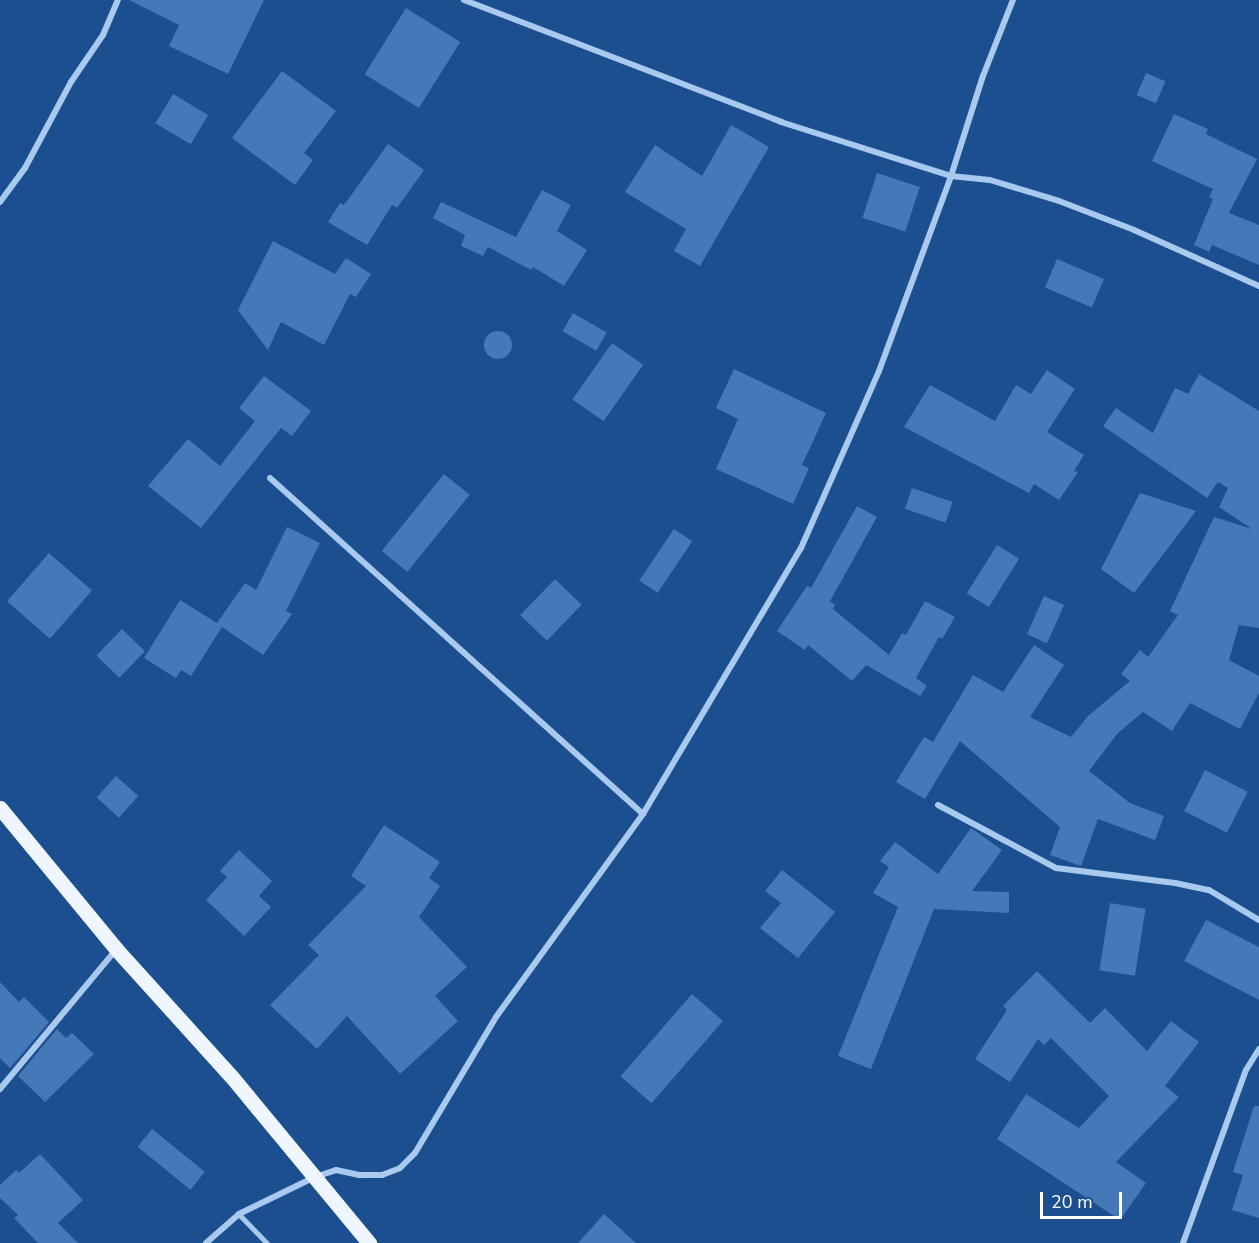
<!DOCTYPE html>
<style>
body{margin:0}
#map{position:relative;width:1259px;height:1243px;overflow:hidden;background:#1b4f8f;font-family:"Nunito Sans",sans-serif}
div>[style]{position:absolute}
.building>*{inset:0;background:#4478b7;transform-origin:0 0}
.round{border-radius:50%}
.service>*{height:4.5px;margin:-2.25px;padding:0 2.25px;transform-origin:2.25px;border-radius:2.25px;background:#a9c9ee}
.minor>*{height:6px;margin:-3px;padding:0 3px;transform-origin:3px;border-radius:3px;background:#a9c9ee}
.primary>*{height:15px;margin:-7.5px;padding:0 7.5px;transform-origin:7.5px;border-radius:7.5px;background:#f0f6ff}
span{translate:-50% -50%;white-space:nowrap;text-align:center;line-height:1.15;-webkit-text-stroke:6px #1b4f8f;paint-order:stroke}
.scale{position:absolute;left:1040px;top:1192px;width:82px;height:27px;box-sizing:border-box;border:3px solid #fff;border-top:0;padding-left:8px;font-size:18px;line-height:21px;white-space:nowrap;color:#fff;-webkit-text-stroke:4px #1b4f8f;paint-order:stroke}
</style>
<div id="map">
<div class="building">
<div style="clip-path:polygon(129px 0,264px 0,228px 74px,169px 46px,179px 25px)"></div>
<div style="left:406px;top:8px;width:64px;height:78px;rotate:32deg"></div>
<div style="clip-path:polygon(282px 71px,336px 111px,304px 153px,313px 160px,295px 185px,232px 138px)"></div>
<div style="left:1146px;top:73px;width:21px;height:24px;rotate:23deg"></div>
<div style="left:173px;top:94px;width:41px;height:34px;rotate:31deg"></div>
<div style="clip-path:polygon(1174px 114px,1208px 129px,1206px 134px,1257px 159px,1229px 213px,1259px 225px,1259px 265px,1212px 245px,1209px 252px,1194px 245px,1213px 199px,1209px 197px,1213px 189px,1152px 161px)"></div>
<div style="clip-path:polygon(731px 125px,769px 147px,700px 266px,674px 251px,686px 229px,625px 192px,655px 145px,702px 176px)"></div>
<div style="clip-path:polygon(388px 144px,424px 170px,397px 208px,392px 205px,367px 245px,328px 222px,340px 203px,344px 205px)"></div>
<div style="left:877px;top:173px;width:45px;height:47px;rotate:18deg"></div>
<div style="clip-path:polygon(542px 190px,571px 205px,557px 231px,587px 250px,564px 286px,533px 267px,531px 270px,488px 247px,483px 256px,461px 246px,465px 235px,433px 218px,441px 202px,516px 237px)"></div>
<div style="clip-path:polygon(273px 241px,335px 274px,346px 258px,371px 274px,356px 297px,350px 294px,324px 345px,281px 322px,268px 350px,238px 310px)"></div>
<div style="left:1057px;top:259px;width:51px;height:31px;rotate:23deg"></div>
<div style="left:573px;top:313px;width:39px;height:21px;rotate:30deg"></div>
<div class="round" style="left:484px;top:331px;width:28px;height:28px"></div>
<div style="left:612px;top:343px;width:38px;height:69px;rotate:35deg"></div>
<div style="clip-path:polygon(734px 369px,826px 413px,802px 465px,809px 468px,793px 504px,716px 469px,738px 419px,716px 408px)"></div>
<div style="clip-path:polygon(1047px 370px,1075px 389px,1047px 432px,1084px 455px,1074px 471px,1078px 472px,1059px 500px,1034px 484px,1029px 493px,904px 427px,930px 385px,995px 421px,1016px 385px,1031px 394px)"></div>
<div style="clip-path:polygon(1199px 374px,1259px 411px,1259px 628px,1239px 625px,1229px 660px,1259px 676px,1259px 693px,1240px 729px,1190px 703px,1172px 731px,1143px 712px,1118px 733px,1089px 771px,1130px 803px,1164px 816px,1155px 840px,1098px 819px,1081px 866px,1050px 855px,1060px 827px,960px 741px,925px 799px,896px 782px,924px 737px,933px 742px,973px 675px,1003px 692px,1034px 645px,1064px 665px,1030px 717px,1071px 737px,1088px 716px,1130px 681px,1121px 674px,1140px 650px,1148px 657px,1178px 615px,1170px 611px,1214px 517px,1252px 529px,1219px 507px,1228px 488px,1218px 482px,1207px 498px,1103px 426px,1116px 408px,1153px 433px,1175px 388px,1188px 394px)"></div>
<div style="clip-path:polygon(264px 376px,311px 411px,292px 436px,281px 428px,201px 528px,148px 486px,188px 439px,220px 466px,255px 421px,239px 408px)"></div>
<div style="left:444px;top:474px;width:33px;height:99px;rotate:39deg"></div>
<div style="left:912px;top:488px;width:43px;height:22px;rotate:19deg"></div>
<div style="clip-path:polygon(1140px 493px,1196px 511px,1134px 593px,1101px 569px)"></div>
<div style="clip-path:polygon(857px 506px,877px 517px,830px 601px,835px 605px,833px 609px,889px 655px,902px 633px,906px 635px,925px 601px,955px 617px,942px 639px,939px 637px,916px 678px,927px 686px,920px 696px,866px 665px,852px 681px,808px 645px,805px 650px,777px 631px,807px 586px,811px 588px)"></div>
<div style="clip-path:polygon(287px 527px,320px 543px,286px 611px,292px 614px,263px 655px,222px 627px,191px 676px,181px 670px,176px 678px,144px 658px,180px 600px,217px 623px,245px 583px,256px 590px)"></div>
<div style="left:674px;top:529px;width:22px;height:62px;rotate:34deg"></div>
<div style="left:997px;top:545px;width:26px;height:57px;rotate:32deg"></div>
<div style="left:49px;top:553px;width:57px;height:64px;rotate:41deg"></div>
<div style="left:555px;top:579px;width:37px;height:50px;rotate:44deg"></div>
<div style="left:1044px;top:596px;width:22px;height:42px;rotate:24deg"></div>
<div style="left:122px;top:629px;width:32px;height:37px;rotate:44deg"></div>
<div style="left:1205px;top:770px;width:48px;height:46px;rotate:27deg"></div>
<div style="left:116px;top:776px;width:30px;height:29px;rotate:42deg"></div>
<div style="clip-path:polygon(384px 825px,440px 862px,429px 878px,440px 886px,419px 917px,467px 967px,435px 996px,458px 1021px,400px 1074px,347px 1016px,317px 1049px,270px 1005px,319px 955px,308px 945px,366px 886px,351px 876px)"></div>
<div style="clip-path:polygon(971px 828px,1002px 850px,972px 891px,1009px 892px,1009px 913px,934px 909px,871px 1069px,838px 1056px,898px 907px,873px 893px,889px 867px,880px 861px,895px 842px,938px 874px)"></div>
<div style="clip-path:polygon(239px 850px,272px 881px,259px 896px,271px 907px,244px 936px,206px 900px,227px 877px,220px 871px)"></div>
<div style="clip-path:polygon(782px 870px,835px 912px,798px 958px,760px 928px,781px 903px,765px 891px)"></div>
<div style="left:1110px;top:903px;width:36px;height:68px;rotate:9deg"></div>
<div style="clip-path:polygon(1206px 920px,1259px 947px,1259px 1000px,1184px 961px)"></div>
<div style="clip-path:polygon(1037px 971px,1090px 1023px,1105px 1008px,1147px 1051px,1171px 1021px,1199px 1042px,1165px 1086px,1179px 1097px,1116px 1162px,1146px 1183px,1120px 1220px,997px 1139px,1026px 1094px,1079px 1128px,1109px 1096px,1051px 1038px,1044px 1045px,1038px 1039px,1010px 1082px,975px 1059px,1007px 1010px,1003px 1006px)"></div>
<div style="clip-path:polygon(0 982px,19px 1002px,24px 997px,49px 1022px,10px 1068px,0 1058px)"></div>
<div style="left:692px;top:994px;width:41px;height:109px;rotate:41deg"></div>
<div style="clip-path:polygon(57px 1029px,66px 1038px,72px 1033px,94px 1054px,45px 1102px,18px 1076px)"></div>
<div style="clip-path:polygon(1254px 1106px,1259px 1106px,1259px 1218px,1232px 1210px,1243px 1175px,1233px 1172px)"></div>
<div style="left:152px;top:1129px;width:68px;height:23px;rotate:39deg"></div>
<div style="clip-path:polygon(40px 1154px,83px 1200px,58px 1223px,78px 1243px,38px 1243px,14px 1218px,18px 1215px,0 1198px,0 1185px,16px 1170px,19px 1173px)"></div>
<div style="clip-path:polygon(604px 1214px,636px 1243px,578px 1243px)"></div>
</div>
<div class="service">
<div style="left:239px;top:1214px;width:40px;rotate:46deg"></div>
</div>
<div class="minor">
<div style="left:464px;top:0;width:340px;rotate:21deg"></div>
<div style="left:781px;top:122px;width:178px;rotate:17.6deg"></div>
<div style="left:951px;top:176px;width:39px;rotate:6deg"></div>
<div style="left:990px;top:180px;width:72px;rotate:16.9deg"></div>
<div style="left:1059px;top:201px;width:80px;rotate:21.1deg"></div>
<div style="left:1134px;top:230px;width:137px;rotate:24.1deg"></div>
<div style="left:0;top:202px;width:42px;rotate:-53.7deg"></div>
<div style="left:25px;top:168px;width:98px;rotate:-61.9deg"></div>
<div style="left:71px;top:82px;width:57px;rotate:-55.8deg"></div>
<div style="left:103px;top:35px;width:38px;rotate:-67deg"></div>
<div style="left:270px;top:478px;width:502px;rotate:42.01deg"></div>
<div style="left:938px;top:805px;width:134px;rotate:28.1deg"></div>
<div style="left:1056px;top:868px;width:120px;rotate:7.2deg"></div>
<div style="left:1175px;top:883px;width:35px;rotate:12deg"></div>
<div style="left:1209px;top:890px;width:58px;rotate:31deg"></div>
<div style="left:0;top:1089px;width:181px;rotate:-50.2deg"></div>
<div style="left:206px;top:1243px;width:44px;rotate:-41.3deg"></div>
<div style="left:239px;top:1214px;width:85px;rotate:-26deg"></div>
<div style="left:315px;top:1177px;width:22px;rotate:-18deg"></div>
<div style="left:336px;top:1170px;width:25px;rotate:12deg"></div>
<div style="left:360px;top:1175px;width:22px"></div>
<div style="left:382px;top:1175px;width:19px;rotate:-21deg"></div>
<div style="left:400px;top:1168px;width:21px;rotate:-45deg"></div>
<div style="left:415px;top:1153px;width:158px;rotate:-59.2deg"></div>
<div style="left:496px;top:1017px;width:251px;rotate:-54.1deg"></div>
<div style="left:643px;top:814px;width:309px;rotate:-59.3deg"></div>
<div style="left:801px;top:548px;width:193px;rotate:-66.2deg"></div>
<div style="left:879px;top:371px;width:208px;rotate:-69.7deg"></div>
<div style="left:951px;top:176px;width:105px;rotate:-72.3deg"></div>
<div style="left:983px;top:76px;width:82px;rotate:-68.5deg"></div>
<div style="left:1183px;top:1243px;width:184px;rotate:-70deg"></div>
<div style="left:1246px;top:1070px;width:25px;rotate:-58deg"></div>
</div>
<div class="primary">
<div style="left:0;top:808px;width:184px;rotate:50.5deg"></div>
<div style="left:117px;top:950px;width:170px;rotate:47.9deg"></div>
<div style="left:231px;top:1076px;width:217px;rotate:50.4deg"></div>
</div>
<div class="scale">20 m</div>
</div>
